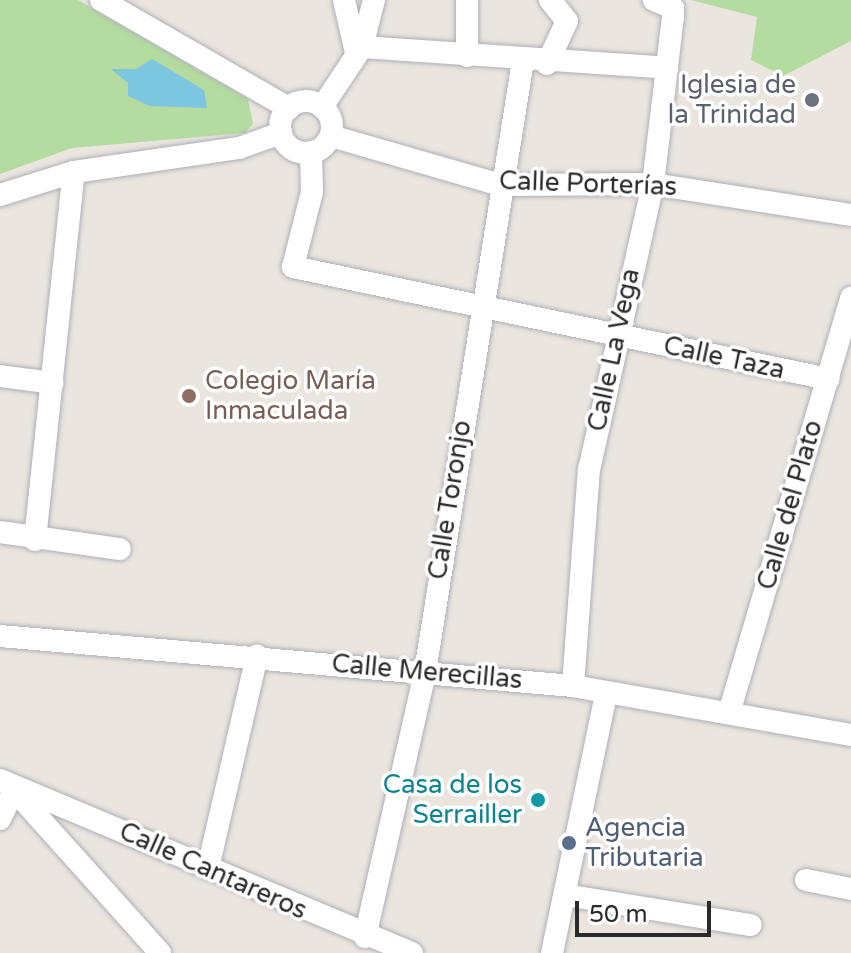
<!DOCTYPE html>
<meta charset="utf-8">
<style>
body{margin:0}
#map{position:relative;width:851px;height:953px;overflow:hidden;background:#eae5de;font-family:"Varela Round",sans-serif}
div>[style]{position:absolute}
.green>*{inset:0;background:#b4dba0}
.water>*{inset:0;background:#7dc6e0}
.roads{filter:drop-shadow(0 0 2px #aeb0b9) drop-shadow(0 0 2px #aeb0b9)}
.minor>*{height:22px;margin:-11px;padding:0 11px;transform-origin:11px;border-radius:11px;background:#fff}
.minor>.ring{margin:-11px;padding:0;box-sizing:content-box;background:none;border:22px solid #fff;border-radius:50%}
.dots>*{width:22px;height:22px;translate:-50% -50%;box-sizing:border-box;border:4px solid #fff;border-radius:50%}
span{translate:-50% -50%;white-space:nowrap;text-align:center;line-height:1.15;-webkit-text-stroke:7px #fff;paint-order:stroke}
.worship-label{font-size:26px;color:#5b616d}
.right{translate:-100% -50%;text-align:right}
.street-label{font-size:26px;color:#2a2a2a}
.education-label{font-size:26px;color:#785e54}
.left{translate:0 -50%;text-align:left}
.culture-label{font-size:26px;color:#0d838f}
.service-label{font-size:26px;color:#4e5e75}
.scale{position:absolute;left:575px;top:901px;width:136px;height:36px;box-sizing:border-box;border:4px solid #2a2a2a;border-top:0;padding-left:10px;font-size:24px;line-height:28px;white-space:nowrap;color:#2a2a2a;-webkit-text-stroke:6px #fff;paint-order:stroke}
</style>
<div id="map">
<div class="green">
<div style="clip-path:polygon(0 0,78px 0,248px 99px,253px 124px,245px 133px,72px 148px,0 174px)"></div>
<div style="clip-path:polygon(691px 0,851px 0,851px 41px,783px 76px,751px 60px,757px 17px)"></div>
</div>
<div class="water">
<div style="clip-path:polygon(152px 59px,204px 90px,207px 108px,150px 106px,128px 96px,128px 83px,111px 69px,136px 69px)"></div>
</div>
<div class="roads">
<div class="minor">
<div style="left:101px;top:0;width:217px;rotate:29.9deg"></div>
<div style="left:344px;top:0;width:54px;rotate:77.2deg"></div>
<div style="left:467px;top:0;width:56px;rotate:90deg"></div>
<div style="left:362px;top:47px;width:306px;rotate:3.9deg"></div>
<div style="left:547px;top:64px;width:47px;rotate:-65.1deg"></div>
<div style="left:567px;top:21px;width:27px;rotate:-129deg"></div>
<div class="ring" style="left:280px;top:101px;width:30px;height:30px"></div>
<div style="left:322px;top:107px;width:72px;rotate:-56.3deg"></div>
<div style="left:362px;top:47px;width:49px;rotate:-75.7deg"></div>
<div style="left:331px;top:136px;width:177px;rotate:16.1deg"></div>
<div style="left:501px;top:185px;width:152px;rotate:-0.4deg"></div>
<div style="left:653px;top:184px;width:200px;rotate:8.9deg"></div>
<div style="left:311px;top:152px;width:40px;rotate:88.6deg"></div>
<div style="left:312px;top:192px;width:77px;rotate:104.2deg"></div>
<div style="left:293px;top:267px;width:547px;rotate:11.82deg"></div>
<div style="left:0;top:195px;width:77px;rotate:-17.3deg"></div>
<div style="left:74px;top:172px;width:167px;rotate:-8.3deg"></div>
<div style="left:239px;top:148px;width:45px;rotate:-19.7deg"></div>
<div style="left:0;top:376px;width:53px;rotate:7.5deg"></div>
<div style="left:0;top:532px;width:121px;rotate:8.1deg"></div>
<div style="left:35px;top:540px;width:370px;rotate:-84deg"></div>
<div style="left:0;top:636px;width:575px;rotate:4.99deg"></div>
<div style="left:573px;top:686px;width:282px;rotate:10deg"></div>
<div style="left:573px;top:686px;width:217px;rotate:-85.8deg"></div>
<div style="left:589px;top:470px;width:293px;rotate:-77.4deg"></div>
<div style="left:653px;top:184px;width:168px;rotate:-83.2deg"></div>
<div style="left:673px;top:17px;width:9px;rotate:-90deg"></div>
<div style="left:673px;top:8px;width:21px;rotate:-157deg"></div>
<div style="left:729px;top:713px;width:433px;rotate:-73.6deg"></div>
<div style="left:0;top:780px;width:447px;rotate:22.8deg"></div>
<div style="left:14px;top:790px;width:219px;rotate:48.1deg"></div>
<div style="left:0;top:819px;width:32px;rotate:-64deg"></div>
<div style="left:208px;top:868px;width:218px;rotate:-77deg"></div>
<div style="left:806px;top:880px;width:46px;rotate:11.3deg"></div>
<div style="left:565px;top:895px;width:188px;rotate:9.2deg"></div>
<div style="left:365px;top:937px;width:272px;rotate:-77.2deg"></div>
<div style="left:425px;top:672px;width:619px;rotate:-80.89deg"></div>
<div style="left:552px;top:953px;width:264px;rotate:-78.2deg"></div>
</div>
</div>
<div class="dots">
<div style="left:812px;top:100px;background:#6b7280"></div>
<div style="left:189px;top:396px;background:#8d6e63"></div>
<div style="left:538px;top:800px;background:#0f9aa8"></div>
<div style="left:569px;top:843px;background:#5c6f8a"></div>
</div>
<div class="worship-label">
<span class="right" style="left:796px;top:100px">Iglesia de<br>la Trinidad</span>
</div>
<div class="street-label">
<span style="left:588px;top:184px;rotate:2deg">Calle Porterías</span>
<span style="left:614px;top:350px;rotate:-78deg">Calle La Vega</span>
<span style="left:724px;top:358px;rotate:12deg">Calle Taza</span>
<span style="left:450px;top:500px;rotate:-81deg">Calle Toronjo</span>
<span style="left:790px;top:505px;rotate:-74deg">Calle del Plato</span>
<span style="left:427px;top:672px;rotate:5deg">Calle Merecillas</span>
<span style="left:213px;top:871px;rotate:24deg">Calle Cantareros</span>
</div>
<div class="education-label">
<span class="left" style="left:205px;top:396px">Colegio María<br>Inmaculada</span>
</div>
<div class="culture-label">
<span class="right" style="left:522px;top:800px">Casa de los<br>Serrailler</span>
</div>
<div class="service-label">
<span class="left" style="left:585px;top:843px">Agencia<br>Tributaria</span>
</div>
<div class="scale">50 m</div>
</div>
